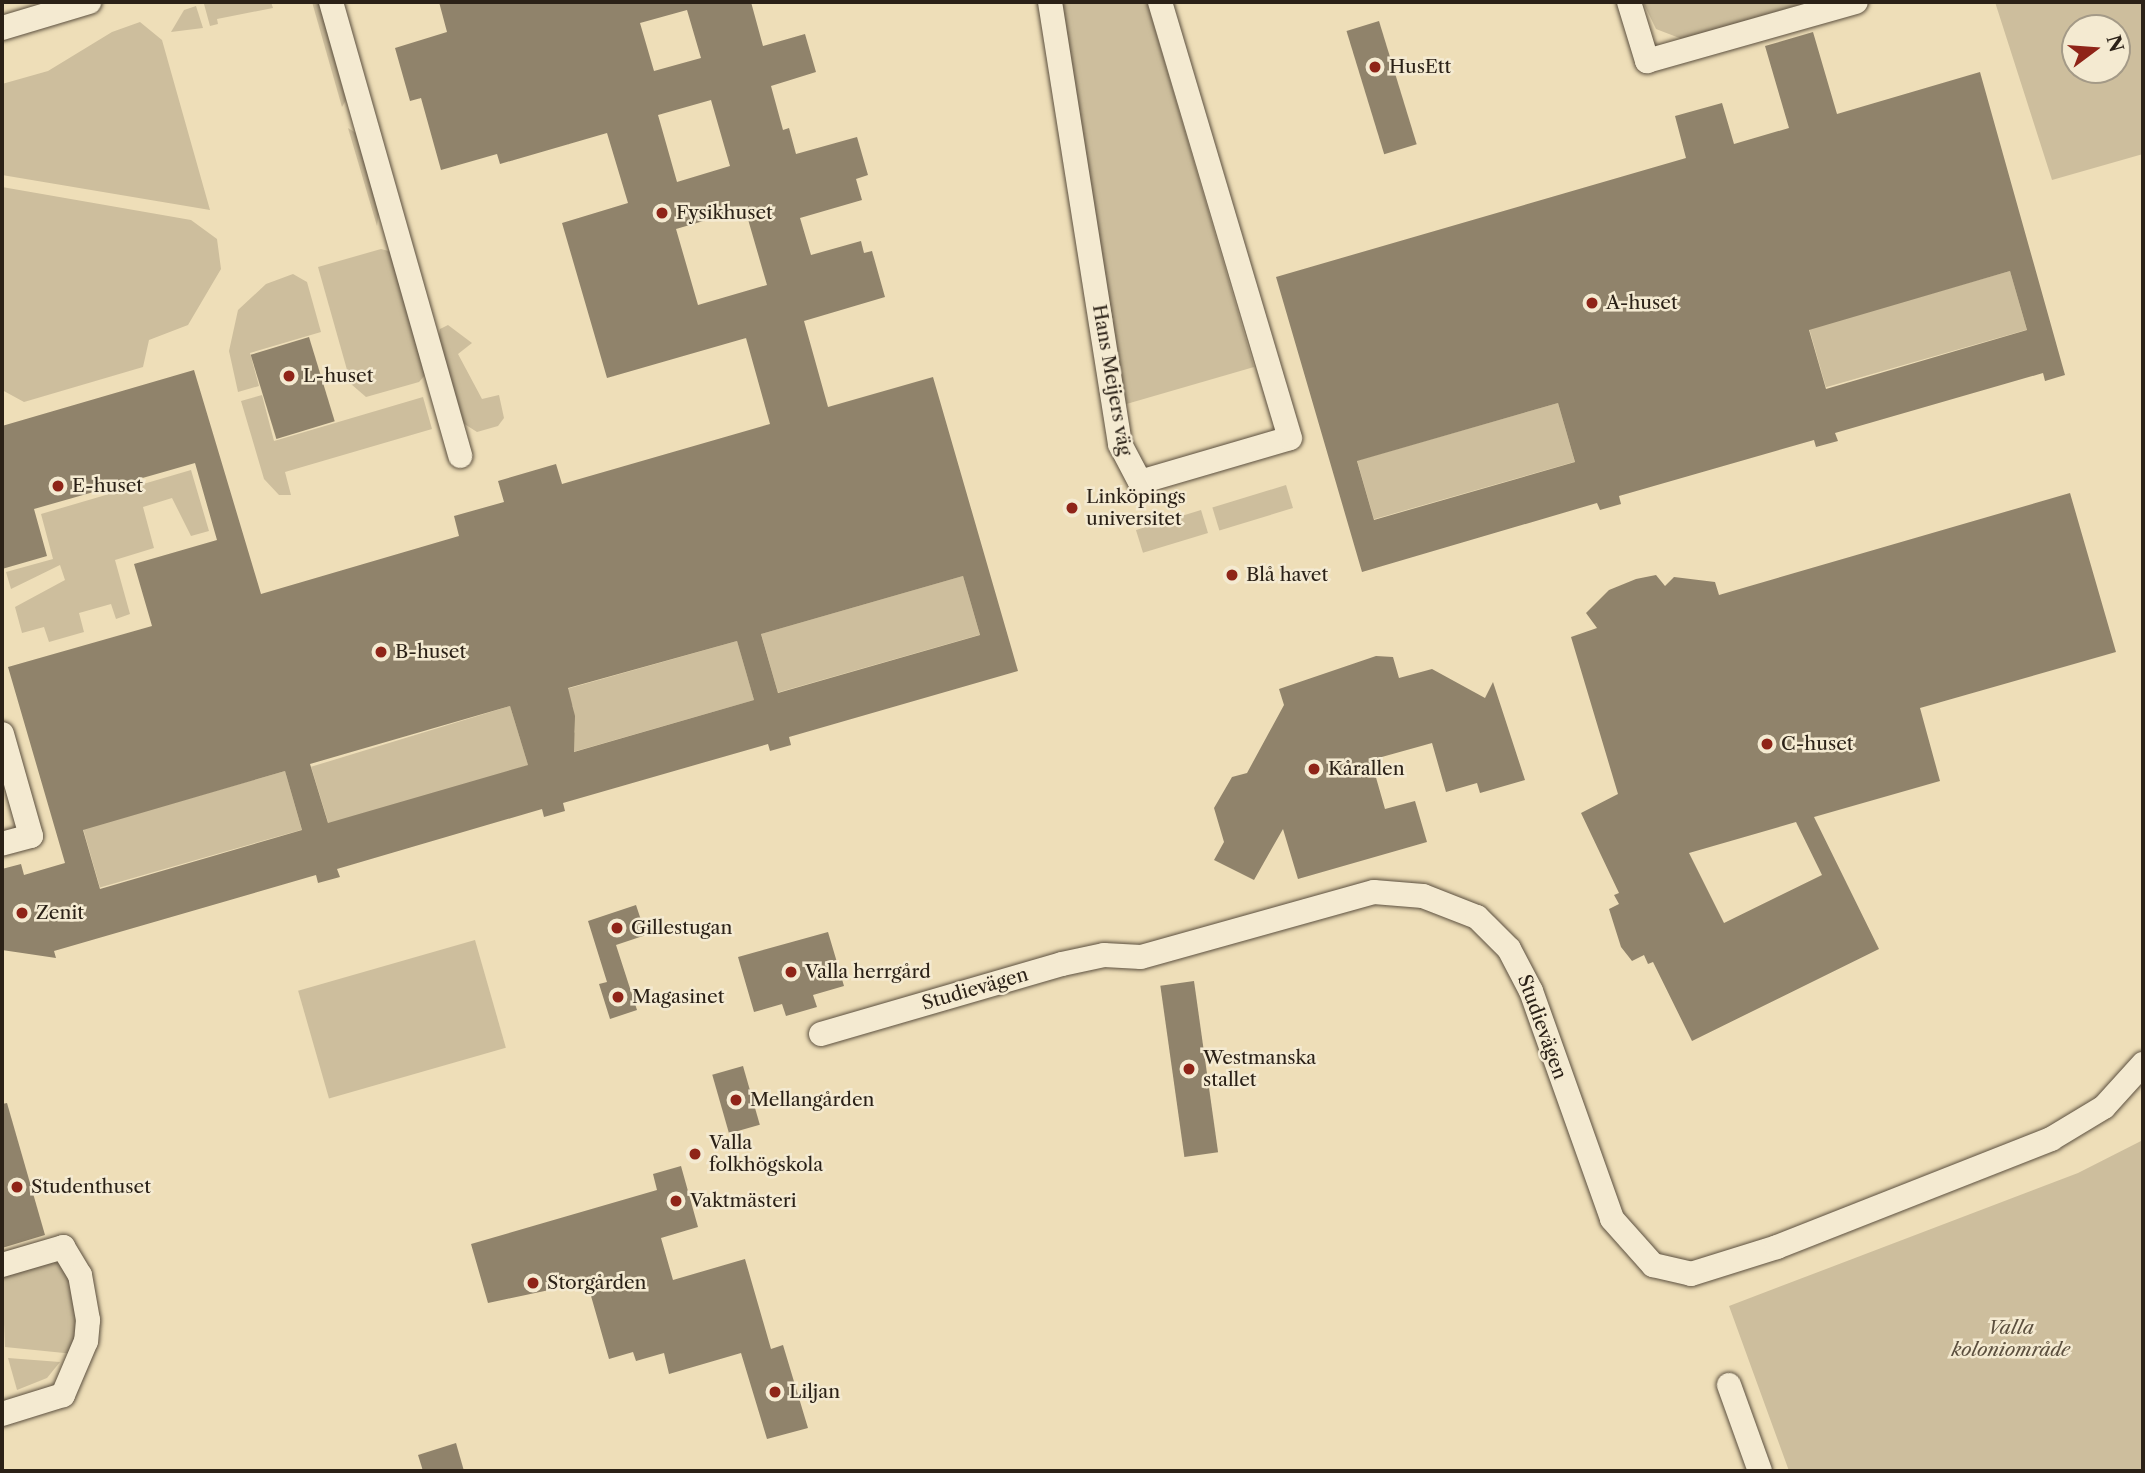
<!DOCTYPE html>
<meta charset="utf-8">
<style>
body{margin:0}
#map{position:relative;width:2145px;height:1473px;overflow:hidden;background:#eedeb8;font-family:"Libre Caslon Text",serif}
div>[style]{position:absolute}
.green>*{inset:0;background:#cdbe9d;transform-origin:0 0}
.building>*{inset:0;background:#90836b;transform-origin:0 0}
.roads{filter:drop-shadow(0 0 2px #5c503f) drop-shadow(0 0 2px #5c503f)}
.minor>*{height:24px;margin:-12px;padding:0 12px;transform-origin:12px;border-radius:12px;background:#f4ead1}
.dots>*{width:19px;height:19px;translate:-50% -50%;box-sizing:border-box;border:4px solid #f4ead1;border-radius:50%}
span{translate:-50% -50%;white-space:nowrap;text-align:center;line-height:1.15;-webkit-text-stroke:5px #f4ead1;paint-order:stroke}
.poi-label{font-size:19px;color:#2b2117}
.left{translate:0 -50%;text-align:left}
.street-label{font-size:19px;color:#2b2117}
.park-label{font-size:19px;color:#5c503f;font-style:italic}
.frame{position:absolute;inset:0;border:4px solid #2b2117;pointer-events:none}
.north{position:absolute;left:2061px;top:14px;width:70px;height:70px;box-sizing:border-box;background:#f4ead1;border:2px solid #a49a87;border-radius:50%;rotate:74deg;font-size:19px;font-weight:700;line-height:28px;text-align:center;color:#2b2117}
.north::after{content:'';display:block;margin:auto;width:24px;height:32px;background:#8f2418;clip-path:polygon(50% 0,100% 100%,50% 72%,0 100%)}
</style>
<div id="map">
<div class="green">
<div style="clip-path:polygon(271px 2px,273px 8px,217px 19px,218px 24px,210px 26px,204px 4px)"></div>
<div style="clip-path:polygon(312px 2px,319px 2px,346px 100px,342px 107px)"></div>
<div style="clip-path:polygon(1059px 2px,1147px 2px,1254px 367px,1123px 405px)"></div>
<div style="clip-path:polygon(1643px 2px,1809px 2px,1682px 39px,1656px 29px)"></div>
<div style="clip-path:polygon(evenodd,1995px 2px,2143px 2px,2143px 154px,2052px 180px,1995px 2px,2075px 28px,2117px 28px,2117px 70px,2075px 70px,2075px 28px)"></div>
<div style="clip-path:polygon(196px 6px,203px 28px,171px 32px,184px 10px)"></div>
<div style="clip-path:polygon(140px 22px,162px 40px,210px 210px,2px 175px,2px 84px,48px 71px,112px 32px)"></div>
<div style="clip-path:polygon(348px 128px,356px 133px,379px 213px,377px 226px)"></div>
<div style="clip-path:polygon(2px 187px,191px 220px,217px 239px,221px 269px,188px 325px,149px 340px,143px 367px,24px 402px,2px 390px)"></div>
<div style="clip-path:polygon(381px 249px,392px 252px,427px 373px,419px 382px,366px 397px,351px 384px,318px 267px)"></div>
<div style="left:2010px;top:271px;width:61px;height:209px;rotate:74deg"></div>
<div style="clip-path:polygon(293px 274px,307px 282px,321px 332px,250px 353px,259px 386px,238px 392px,229px 351px,238px 310px,266px 284px)"></div>
<div style="clip-path:polygon(448px 325px,472px 343px,458px 354px,482px 399px,499px 395px,504px 418px,498px 426px,477px 432px,463px 423px,438px 341px,440px 329px)"></div>
<div style="clip-path:polygon(262px 395px,274px 441px,423px 397px,432px 429px,285px 472px,291px 495px,279px 495px,264px 479px,241px 401px)"></div>
<div style="left:1558px;top:403px;width:61px;height:209px;rotate:74deg"></div>
<div style="clip-path:polygon(191px 470px,209px 531px,191px 536px,172px 498px,143px 507px,154px 548px,115px 560px,130px 614px,116px 619px,111px 604px,79px 613px,84px 632px,49px 642px,44px 627px,22px 633px,15px 607px,65px 580px,60px 565px,11px 589px,6px 572px,53px 559px,41px 514px)"></div>
<div style="left:1286px;top:485px;width:24px;height:77px;rotate:73deg"></div>
<div style="left:1201px;top:510px;width:24px;height:68px;rotate:73deg"></div>
<div style="left:963px;top:576px;width:61px;height:210px;rotate:74deg"></div>
<div style="clip-path:polygon(737px 641px,754px 700px,552px 758px,575px 732px,573px 706px,558px 699px,556px 692px)"></div>
<div style="left:510px;top:706px;width:62px;height:208px;rotate:73deg"></div>
<div style="left:285px;top:771px;width:61px;height:210px;rotate:74deg"></div>
<div style="left:475px;top:940px;width:112px;height:184px;rotate:74deg"></div>
<div style="clip-path:polygon(2143px 1140px,2143px 1471px,1789px 1471px,1729px 1306px,2078px 1173px)"></div>
<div style="clip-path:polygon(53px 1262px,63px 1265px,82px 1311px,74px 1354px,5px 1347px,2px 1275px)"></div>
<div style="clip-path:polygon(8px 1358px,60px 1362px,47px 1378px,17px 1390px)"></div>
</div>
<div class="building">
<div style="clip-path:polygon(evenodd,439px 2px,751px 2px,763px 46px,805px 34px,816px 72px,771px 86px,783px 130px,789px 128px,796px 154px,857px 137px,868px 175px,856px 179px,862px 200px,800px 218px,811px 255px,861px 241px,864px 253px,872px 251px,885px 297px,804px 321px,828px 407px,933px 377px,1018px 671px,789px 737px,791px 745px,770px 751px,768px 744px,563px 803px,565px 811px,544px 817px,542px 809px,337px 869px,340px 877px,318px 883px,316px 875px,54px 951px,56px 958px,2px 950px,2px 869px,21px 864px,24px 875px,65px 863px,8px 667px,152px 626px,134px 564px,217px 540px,195px 463px,34px 509px,47px 556px,2px 569px,2px 426px,194px 370px,261px 594px,459px 536px,454px 516px,504px 502px,498px 481px,556px 464px,562px 484px,770px 424px,746px 338px,607px 378px,562px 223px,628px 203px,607px 133px,500px 164px,497px 154px,441px 170px,421px 98px,410px 101px,395px 48px,447px 32px,439px 2px,687px 10px,701px 58px,654px 71px,640px 23px,687px 10px,439px 2px,711px 100px,730px 166px,677px 182px,658px 115px,711px 100px,439px 2px,745px 209px,767px 285px,698px 305px,676px 229px,745px 209px,439px 2px,963px 576px,980px 635px,778px 693px,761px 634px,963px 576px,439px 2px,737px 641px,754px 700px,574px 752px,575px 716px,568px 688px,737px 641px,439px 2px,510px 706px,528px 765px,328px 823px,310px 764px,510px 706px,439px 2px,285px 771px,302px 830px,100px 889px,83px 830px,285px 771px)"></div>
<div style="left:1379px;top:21px;width:129px;height:34px;rotate:73deg"></div>
<div style="clip-path:polygon(evenodd,1813px 32px,1837px 114px,1980px 72px,2065px 375px,2045px 381px,2043px 373px,1835px 433px,1838px 441px,1816px 447px,1814px 440px,1619px 496px,1621px 504px,1600px 510px,1597px 503px,1362px 572px,1276px 277px,1686px 158px,1675px 116px,1722px 103px,1734px 144px,1789px 128px,1765px 46px,1813px 32px,2010px 271px,2027px 330px,1826px 389px,1809px 330px,2010px 271px,1813px 32px,1558px 403px,1575px 462px,1374px 520px,1357px 461px,1558px 403px)"></div>
<div style="left:309px;top:337px;width:88px;height:61px;rotate:73deg"></div>
<div style="clip-path:polygon(evenodd,2070px 493px,2116px 652px,1920px 708px,1940px 781px,1814px 817px,1879px 949px,1692px 1041px,1653px 962px,1648px 964px,1644px 955px,1632px 961px,1621px 947px,1609px 909px,1619px 904px,1614px 895px,1619px 893px,1581px 813px,1618px 794px,1571px 637px,1597px 628px,1586px 613px,1609px 590px,1636px 579px,1656px 575px,1665px 586px,1674px 577px,1715px 582px,1719px 595px,2070px 493px,1796px 822px,1822px 875px,1724px 923px,1689px 853px,1796px 822px)"></div>
<div style="clip-path:polygon(1376px 656px,1393px 657px,1399px 678px,1432px 669px,1485px 698px,1493px 682px,1525px 780px,1480px 793px,1477px 783px,1446px 792px,1432px 743px,1371px 760px,1385px 809px,1415px 801px,1427px 842px,1298px 879px,1283px 829px,1254px 880px,1214px 860px,1224px 842px,1214px 808px,1232px 777px,1247px 773px,1284px 705px,1279px 689px)"></div>
<div style="clip-path:polygon(636px 905px,646px 935px,616px 945px,637px 1010px,610px 1019px,599px 984px,607px 982px,588px 921px)"></div>
<div style="clip-path:polygon(828px 932px,844px 986px,813px 995px,817px 1007px,786px 1016px,782px 1004px,754px 1012px,738px 957px)"></div>
<div style="left:1194px;top:981px;width:173px;height:34px;rotate:82deg"></div>
<div style="left:743px;top:1066px;width:61px;height:32px;rotate:74deg"></div>
<div style="clip-path:polygon(7px 1103px,45px 1235px,2px 1248px,2px 1104px)"></div>
<div style="clip-path:polygon(681px 1166px,698px 1227px,661px 1238px,673px 1280px,745px 1259px,771px 1349px,783px 1345px,808px 1428px,767px 1439px,741px 1353px,669px 1374px,664px 1353px,636px 1361px,633px 1352px,609px 1359px,587px 1282px,488px 1303px,471px 1244px,657px 1190px,653px 1174px)"></div>
<div style="clip-path:polygon(456px 1443px,464px 1471px,423px 1471px,418px 1455px)"></div>
</div>
<div class="roads">
<div class="minor">
<div style="left:331px;top:2px;width:472px;rotate:74.1deg"></div>
<div style="left:1050px;top:2px;width:448px;rotate:81deg"></div>
<div style="left:1120px;top:444px;width:43px;rotate:62.2deg"></div>
<div style="left:1140px;top:482px;width:156px;rotate:-16.3deg"></div>
<div style="left:1290px;top:438px;width:455px;rotate:-106.6deg"></div>
<div style="left:1629px;top:2px;width:62px;rotate:73deg"></div>
<div style="left:1647px;top:61px;width:217px;rotate:-15.8deg"></div>
<div style="left:2px;top:28px;width:91px;rotate:-16.6deg"></div>
<div style="left:2px;top:734px;width:106px;rotate:74.1deg"></div>
<div style="left:31px;top:836px;width:30px;rotate:165deg"></div>
<div style="left:821px;top:1034px;width:251px;rotate:-16.2deg"></div>
<div style="left:1062px;top:964px;width:43px;rotate:-12.1deg"></div>
<div style="left:1104px;top:955px;width:37px;rotate:3deg"></div>
<div style="left:1141px;top:957px;width:242px;rotate:-15.6deg"></div>
<div style="left:1374px;top:892px;width:49px;rotate:4.7deg"></div>
<div style="left:1423px;top:896px;width:58px;rotate:21.3deg"></div>
<div style="left:1477px;top:917px;width:45px;rotate:45deg"></div>
<div style="left:1509px;top:949px;width:47px;rotate:62.4deg"></div>
<div style="left:1531px;top:991px;width:242px;rotate:70.4deg"></div>
<div style="left:1612px;top:1219px;width:62px;rotate:48.3deg"></div>
<div style="left:1653px;top:1265px;width:39px;rotate:13deg"></div>
<div style="left:1691px;top:1274px;width:90px;rotate:-17.4deg"></div>
<div style="left:1777px;top:1247px;width:295px;rotate:-21.5deg"></div>
<div style="left:2051px;top:1139px;width:62px;rotate:-31.1deg"></div>
<div style="left:2104px;top:1107px;width:58px;rotate:-47.8deg"></div>
<div style="left:2px;top:1265px;width:64px;rotate:-16.4deg"></div>
<div style="left:63px;top:1247px;width:33px;rotate:59deg"></div>
<div style="left:80px;top:1275px;width:46px;rotate:79.9deg"></div>
<div style="left:88px;top:1320px;width:21px;rotate:95deg"></div>
<div style="left:86px;top:1341px;width:59px;rotate:113.1deg"></div>
<div style="left:63px;top:1395px;width:64px;rotate:162.7deg"></div>
<div style="left:1729px;top:1385px;width:91px;rotate:70.2deg"></div>
</div>
</div>
<div class="dots">
<div style="left:1375px;top:67px;background:#8f2418"></div>
<div style="left:662px;top:213px;background:#8f2418"></div>
<div style="left:1592px;top:303px;background:#8f2418"></div>
<div style="left:289px;top:376px;background:#8f2418"></div>
<div style="left:58px;top:486px;background:#8f2418"></div>
<div style="left:1072px;top:508px;background:#8f2418"></div>
<div style="left:1232px;top:575px;background:#8f2418"></div>
<div style="left:381px;top:652px;background:#8f2418"></div>
<div style="left:1767px;top:744px;background:#8f2418"></div>
<div style="left:1314px;top:769px;background:#8f2418"></div>
<div style="left:22px;top:913px;background:#8f2418"></div>
<div style="left:617px;top:928px;background:#8f2418"></div>
<div style="left:791px;top:972px;background:#8f2418"></div>
<div style="left:618px;top:997px;background:#8f2418"></div>
<div style="left:1189px;top:1069px;background:#8f2418"></div>
<div style="left:736px;top:1100px;background:#8f2418"></div>
<div style="left:695px;top:1154px;background:#8f2418"></div>
<div style="left:17px;top:1187px;background:#8f2418"></div>
<div style="left:676px;top:1201px;background:#8f2418"></div>
<div style="left:533px;top:1283px;background:#8f2418"></div>
<div style="left:775px;top:1392px;background:#8f2418"></div>
</div>
<div class="poi-label">
<span class="left" style="left:1389px;top:67px">HusEtt</span>
<span class="left" style="left:676px;top:213px">Fysikhuset</span>
<span class="left" style="left:1606px;top:303px">A-huset</span>
<span class="left" style="left:303px;top:376px">L-huset</span>
<span class="left" style="left:72px;top:486px">E-huset</span>
<span class="left" style="left:1086px;top:508px">Linköpings<br>universitet</span>
<span class="left" style="left:1246px;top:575px">Blå havet</span>
<span class="left" style="left:395px;top:652px">B-huset</span>
<span class="left" style="left:1781px;top:744px">C-huset</span>
<span class="left" style="left:1328px;top:769px">Kårallen</span>
<span class="left" style="left:36px;top:913px">Zenit</span>
<span class="left" style="left:631px;top:928px">Gillestugan</span>
<span class="left" style="left:805px;top:972px">Valla herrgård</span>
<span class="left" style="left:632px;top:997px">Magasinet</span>
<span class="left" style="left:1203px;top:1069px">Westmanska<br>stallet</span>
<span class="left" style="left:750px;top:1100px">Mellangården</span>
<span class="left" style="left:709px;top:1154px">Valla<br>folkhögskola</span>
<span class="left" style="left:31px;top:1187px">Studenthuset</span>
<span class="left" style="left:690px;top:1201px">Vaktmästeri</span>
<span class="left" style="left:547px;top:1283px">Storgården</span>
<span class="left" style="left:789px;top:1392px">Liljan</span>
</div>
<div class="street-label">
<span style="left:1112px;top:380px;rotate:80deg">Hans Meijers väg</span>
<span style="left:975px;top:989px;rotate:-16deg">Studievägen</span>
<span style="left:1542px;top:1027px;rotate:70deg">Studievägen</span>
</div>
<div class="park-label">
<span style="left:2011px;top:1339px">Valla<br>koloniområde</span>
</div>
<div class="frame"></div>
<div class="north">N</div>
</div>
